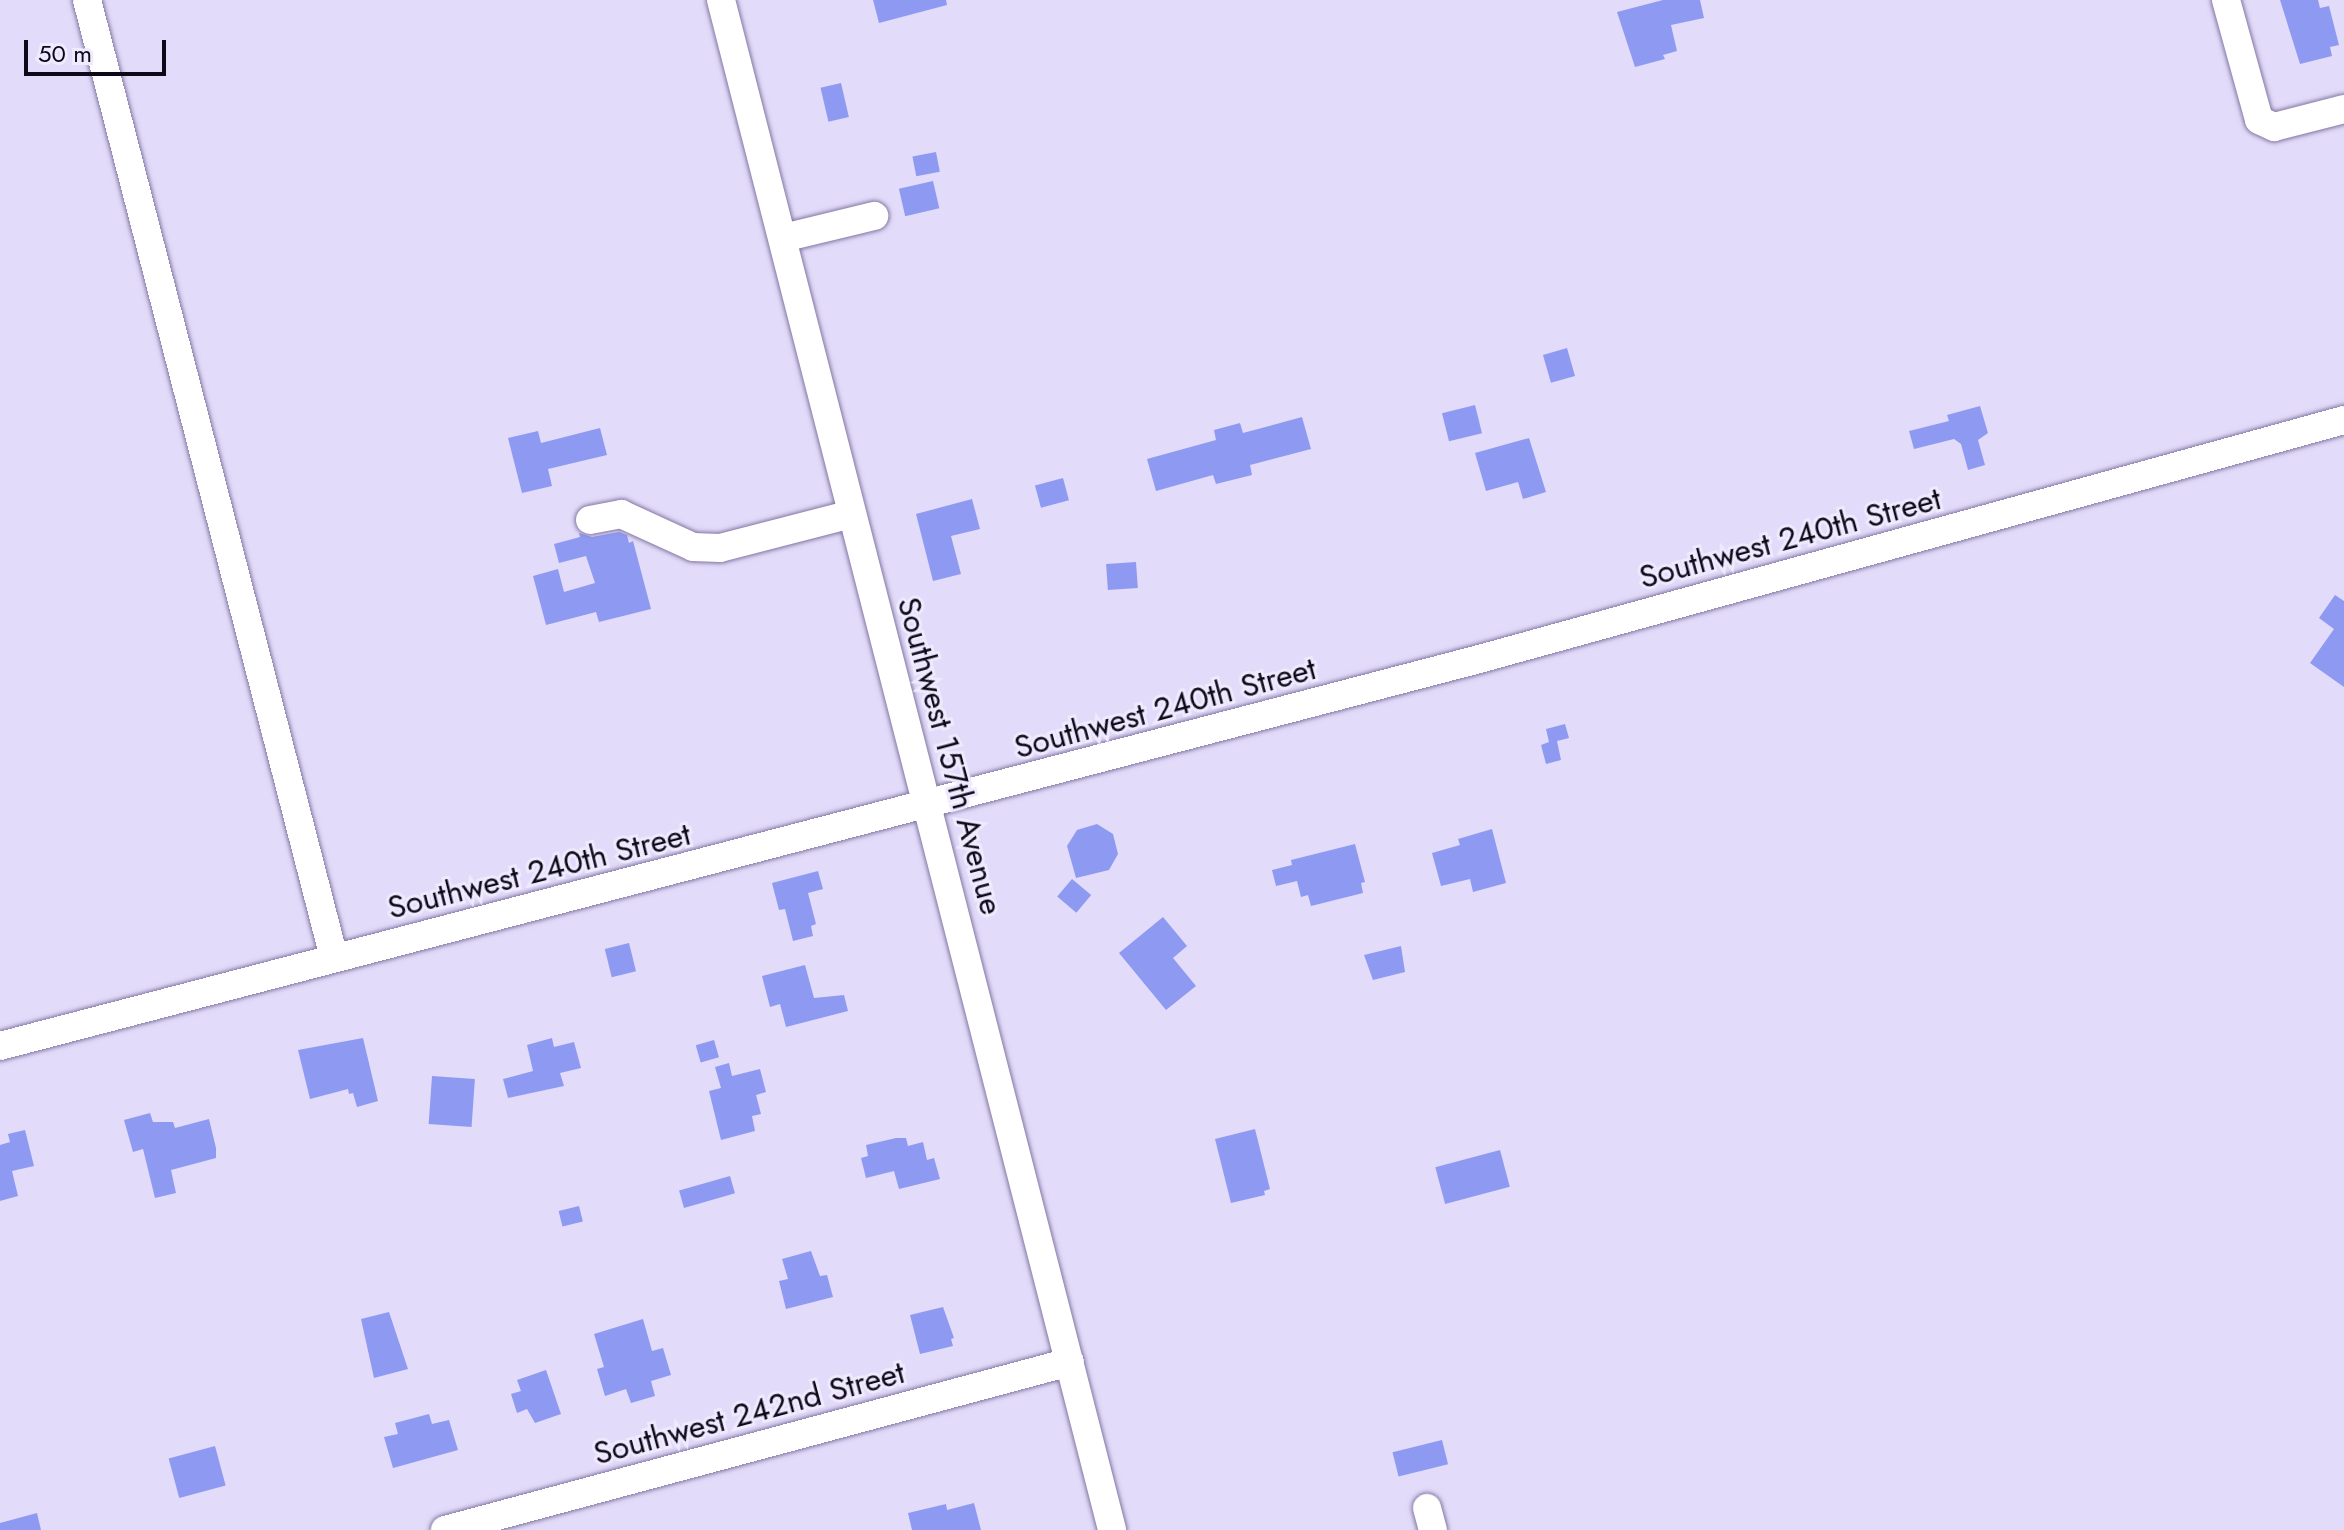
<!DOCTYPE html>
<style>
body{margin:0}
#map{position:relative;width:2344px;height:1530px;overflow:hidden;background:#e2dbf9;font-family:Jost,sans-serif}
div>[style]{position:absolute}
.building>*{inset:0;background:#8e9af2;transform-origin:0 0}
.roads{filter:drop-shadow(0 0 2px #8377a4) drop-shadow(0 0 2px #8377a4)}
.minor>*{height:28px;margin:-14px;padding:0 14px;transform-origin:14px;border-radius:14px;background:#fff}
span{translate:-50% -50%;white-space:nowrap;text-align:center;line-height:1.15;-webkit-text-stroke:6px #efeafe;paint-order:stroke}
.street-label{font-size:32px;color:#0e0919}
.scale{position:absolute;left:24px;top:40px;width:142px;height:36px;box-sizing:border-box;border:4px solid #0e0919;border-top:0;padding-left:10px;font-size:24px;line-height:28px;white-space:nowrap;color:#0e0919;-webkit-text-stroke:6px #efeafe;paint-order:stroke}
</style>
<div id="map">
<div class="building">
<div style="clip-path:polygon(873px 0,946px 0,947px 5px,879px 23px)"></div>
<div style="clip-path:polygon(1663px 0,1700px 0,1704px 18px,1671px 25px,1677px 51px,1663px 55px,1665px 59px,1635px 67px,1617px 12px)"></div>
<div style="clip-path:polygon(2280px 0,2318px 0,2320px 8px,2329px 6px,2339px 45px,2330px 47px,2332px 56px,2300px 64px)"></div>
<div style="left:841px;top:83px;width:35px;height:21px;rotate:77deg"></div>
<div style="left:936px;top:152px;width:20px;height:24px;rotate:79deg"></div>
<div style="left:933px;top:181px;width:28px;height:35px;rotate:77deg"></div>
<div style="left:1567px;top:348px;width:29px;height:25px;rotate:74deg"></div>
<div style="left:1475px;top:405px;width:29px;height:34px;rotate:76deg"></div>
<div style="clip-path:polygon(1980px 406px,1988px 433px,1978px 440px,1985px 465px,1968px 470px,1961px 444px,1954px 439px,1914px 449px,1909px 431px,1949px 421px,1947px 415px)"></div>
<div style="clip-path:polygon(1302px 417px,1311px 449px,1250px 465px,1252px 475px,1216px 484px,1213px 475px,1156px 491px,1147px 459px,1216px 440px,1214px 430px,1240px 423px,1243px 433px)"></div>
<div style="clip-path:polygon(600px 428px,607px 455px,548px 469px,552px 486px,522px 493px,508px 438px,538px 431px,541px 443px)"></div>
<div style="clip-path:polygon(1529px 438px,1546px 492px,1523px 499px,1518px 482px,1486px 491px,1475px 453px)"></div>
<div style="left:1063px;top:478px;width:23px;height:29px;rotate:75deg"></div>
<div style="clip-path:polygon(972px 499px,980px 529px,951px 536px,961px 574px,933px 581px,916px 514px)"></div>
<div style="clip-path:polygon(619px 532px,627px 535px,629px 543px,633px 541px,651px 609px,599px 622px,596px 612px,546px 625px,533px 576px,558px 569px,564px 592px,595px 583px,586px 556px,559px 563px,554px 544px,580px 537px,579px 533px,592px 537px)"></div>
<div style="left:1136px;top:562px;width:26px;height:30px;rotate:86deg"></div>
<div style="clip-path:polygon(2335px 595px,2344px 601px,2344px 687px,2310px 663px,2334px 629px,2319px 618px)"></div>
<div style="clip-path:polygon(1565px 724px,1569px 738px,1557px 741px,1561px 760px,1546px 764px,1541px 745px,1549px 742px,1546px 729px)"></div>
<div style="clip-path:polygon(1097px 824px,1113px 834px,1118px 854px,1109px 870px,1076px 878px,1067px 846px,1077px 830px)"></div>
<div style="clip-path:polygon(1492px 829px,1506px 883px,1473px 892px,1470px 879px,1441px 886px,1432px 853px,1460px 845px,1458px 839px)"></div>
<div style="clip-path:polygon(1355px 844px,1365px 882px,1361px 883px,1363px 893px,1311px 906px,1308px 895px,1301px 897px,1297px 881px,1276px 886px,1272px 870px,1292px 865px,1291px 860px)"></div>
<div style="clip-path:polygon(818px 871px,823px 889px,808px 893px,816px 924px,811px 926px,813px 936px,793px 941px,785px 909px,779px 910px,772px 883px)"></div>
<div style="left:1072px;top:879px;width:25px;height:23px;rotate:40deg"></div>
<div style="clip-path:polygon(1163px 917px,1187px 946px,1173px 958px,1196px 986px,1166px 1010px,1119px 953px)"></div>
<div style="left:629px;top:943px;width:29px;height:25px;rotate:76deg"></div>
<div style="clip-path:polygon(1401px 946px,1405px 972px,1373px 980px,1364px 955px)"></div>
<div style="clip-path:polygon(805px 965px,814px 998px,844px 995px,848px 1011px,786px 1027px,780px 1004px,770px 1007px,762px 976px)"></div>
<div style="clip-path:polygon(363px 1038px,378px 1101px,357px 1107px,353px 1093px,349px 1094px,348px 1089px,310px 1099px,298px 1050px)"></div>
<div style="clip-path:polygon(552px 1038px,554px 1047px,574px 1042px,581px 1068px,560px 1073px,564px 1086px,508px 1098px,503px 1079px,533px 1071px,527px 1045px)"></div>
<div style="left:714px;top:1040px;width:18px;height:19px;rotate:74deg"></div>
<div style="clip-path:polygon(729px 1063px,732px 1076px,760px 1069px,766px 1092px,756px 1095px,761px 1114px,752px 1116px,755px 1131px,721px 1140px,709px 1091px,721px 1088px,715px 1067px)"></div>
<div style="left:432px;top:1076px;width:43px;height:48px;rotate:4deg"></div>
<div style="clip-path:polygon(150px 1113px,153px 1122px,173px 1122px,175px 1128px,209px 1119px,216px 1148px,216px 1158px,171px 1170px,176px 1193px,155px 1198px,143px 1149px,133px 1152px,124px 1120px)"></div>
<div style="clip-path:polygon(1255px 1129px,1270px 1189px,1264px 1191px,1265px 1195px,1231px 1203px,1215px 1139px)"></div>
<div style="clip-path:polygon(25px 1130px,34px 1166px,12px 1171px,18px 1196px,0 1201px,0 1145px,10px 1142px,8px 1134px)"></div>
<div style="clip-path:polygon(896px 1138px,906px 1138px,908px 1146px,923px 1142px,927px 1160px,934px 1158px,940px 1179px,899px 1189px,894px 1171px,866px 1178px,861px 1158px,868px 1156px,866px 1145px)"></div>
<div style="left:1500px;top:1150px;width:38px;height:67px;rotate:75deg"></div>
<div style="left:730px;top:1176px;width:18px;height:53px;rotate:74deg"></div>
<div style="left:579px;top:1206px;width:16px;height:21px;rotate:76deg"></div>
<div style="clip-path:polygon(811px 1251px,820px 1276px,827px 1275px,833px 1297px,786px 1309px,779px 1281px,788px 1279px,782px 1259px)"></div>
<div style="clip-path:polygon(943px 1307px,954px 1338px,951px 1339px,953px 1346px,920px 1354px,910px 1315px)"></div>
<div style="clip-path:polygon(389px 1312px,408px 1369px,374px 1378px,361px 1319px)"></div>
<div style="clip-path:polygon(643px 1319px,652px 1351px,663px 1348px,671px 1375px,651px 1381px,655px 1396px,631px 1403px,626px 1389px,605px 1396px,597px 1369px,604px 1367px,594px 1334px)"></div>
<div style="clip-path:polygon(546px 1370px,561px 1414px,535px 1423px,527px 1409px,517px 1413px,511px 1394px,521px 1391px,517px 1380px)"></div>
<div style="clip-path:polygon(429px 1414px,432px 1424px,449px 1420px,458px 1450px,393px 1468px,384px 1437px,398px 1434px,395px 1423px)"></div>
<div style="left:1442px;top:1440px;width:25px;height:51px;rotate:76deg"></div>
<div style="left:215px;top:1446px;width:41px;height:48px;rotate:75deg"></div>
<div style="clip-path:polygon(974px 1503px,981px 1530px,912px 1530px,908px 1513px,946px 1504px,947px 1510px)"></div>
<div style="clip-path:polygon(37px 1513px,41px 1530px,0 1530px,0 1523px)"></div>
</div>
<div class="roads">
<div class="minor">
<div style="left:87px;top:0;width:989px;rotate:75.54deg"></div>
<div style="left:721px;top:0;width:1579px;rotate:75.66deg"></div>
<div style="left:2226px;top:0;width:124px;rotate:74.6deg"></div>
<div style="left:2259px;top:120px;width:17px;rotate:25deg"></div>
<div style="left:2274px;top:127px;width:72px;rotate:-14.4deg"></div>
<div style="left:783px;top:238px;width:94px;rotate:-13.6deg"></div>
<div style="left:590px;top:520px;width:32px;rotate:-11deg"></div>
<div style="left:621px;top:514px;width:79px;rotate:24.6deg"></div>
<div style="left:693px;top:547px;width:27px;rotate:2deg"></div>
<div style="left:720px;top:548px;width:135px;rotate:-14.5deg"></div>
<div style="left:0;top:1046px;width:1522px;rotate:-14.66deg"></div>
<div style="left:1472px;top:661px;width:905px;rotate:-15.45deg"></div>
<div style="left:1427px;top:1508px;width:23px;rotate:75deg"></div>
<div style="left:445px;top:1530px;width:647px;rotate:-15.05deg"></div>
</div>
</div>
<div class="street-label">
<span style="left:1790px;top:538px;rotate:-15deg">Southwest 240th Street</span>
<span style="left:1165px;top:708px;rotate:-15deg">Southwest 240th Street</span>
<span style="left:950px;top:756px;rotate:75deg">Southwest 157th Avenue</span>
<span style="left:539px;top:871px;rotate:-14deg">Southwest 240th Street</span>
<span style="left:749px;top:1413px;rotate:-15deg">Southwest 242nd Street</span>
</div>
<div class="scale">50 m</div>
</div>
